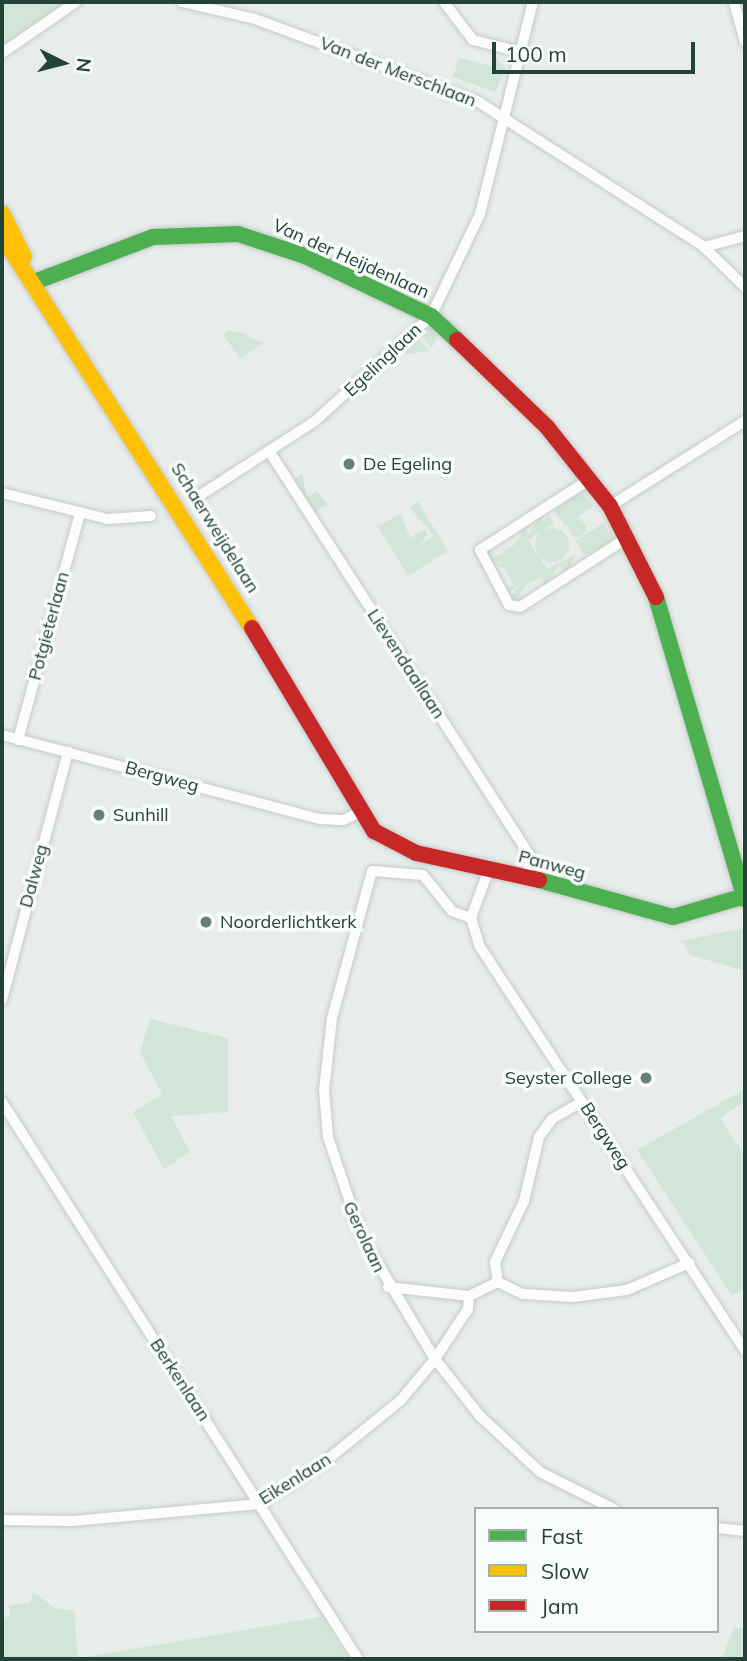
<!DOCTYPE html>
<style>
body{margin:0}
#map{position:relative;width:747px;height:1661px;overflow:hidden;background:#e8edeb;font-family:Mulish,sans-serif}
div>[style]{position:absolute}
.green>*{inset:0;background:#d1e6d8;transform-origin:0 0}
.round{border-radius:50%}
.roads{filter:drop-shadow(0 0 2px #c5cac8) drop-shadow(0 0 2px #c5cac8)}
.street>*{height:10px;margin:-5px;padding:0 5px;transform-origin:5px;border-radius:5px;background:#fcfcfc}
.fast>*{height:16px;margin:-8px;padding:0 8px;transform-origin:8px;border-radius:8px;background:#4caf50}
.slow>*{height:16px;margin:-8px;padding:0 8px;transform-origin:8px;border-radius:8px;background:#ffc107}
.jam>*{height:16px;margin:-8px;padding:0 8px;transform-origin:8px;border-radius:8px;background:#c62828}
.dots>*{width:19px;height:19px;translate:-50% -50%;box-sizing:border-box;border:4px solid #f7fbf9;border-radius:50%}
span{translate:-50% -50%;white-space:nowrap;text-align:center;line-height:1.15;-webkit-text-stroke:7px #f7fbf9;paint-order:stroke}
.street-label{font-size:18px;color:#24423a}
.poi-label{font-size:18px;color:#24423a}
.left{translate:0 -50%;text-align:left}
.right{translate:-100% -50%;text-align:right}
.frame{position:absolute;inset:0;border:4px solid #24423a;pointer-events:none}
.legend{position:absolute;left:474px;top:1507px;width:245px;height:126px;box-sizing:border-box;background:#f7fbf9;border:2px solid #a3b1ad;margin:0;padding:9px 12px;list-style:none;font-size:21px;color:#24423a}
.legend li{display:flex;align-items:center;gap:14px;height:35px}
.legend b{width:35px;border:2px solid #a3b1ad}
.north{position:absolute;left:28px;top:28px;width:70px;height:70px;-webkit-text-stroke:5px #f7fbf9;paint-order:stroke;rotate:96deg;font-size:19px;font-weight:700;line-height:28px;text-align:center;color:#24423a}
.north::after{content:'';display:block;margin:auto;width:24px;height:32px;background:#24423a;clip-path:polygon(50% 0,100% 100%,50% 72%,0 100%)}
.scale{position:absolute;left:492px;top:42px;width:203px;height:32px;box-sizing:border-box;border:4px solid #24423a;border-top:0;padding-left:9px;font-size:21px;line-height:24px;white-space:nowrap;color:#24423a;-webkit-text-stroke:5px #f7fbf9;paint-order:stroke}
</style>
<div id="map">
<div class="green">
<div style="clip-path:polygon(2px 2px,71px 2px,2px 45px)"></div>
<div style="clip-path:polygon(495px 57px,506px 69px,495px 92px,453px 77px,459px 58px,493px 66px)"></div>
<div style="clip-path:polygon(431px 327px,439px 331px,432px 348px,419px 333px)"></div>
<div style="clip-path:polygon(227px 330px,243px 333px,263px 343px,241px 359px,223px 335px)"></div>
<div style="clip-path:polygon(415px 335px,429px 351px,407px 354px,401px 348px)"></div>
<div style="clip-path:polygon(302px 473px,307px 498px,317px 491px,327px 504px,314px 513px,294px 481px)"></div>
<div style="left:582px;top:491px;width:19px;height:34px;rotate:55deg"></div>
<div style="clip-path:polygon(418px 502px,448px 551px,408px 576px,378px 527px,401px 513px,410px 538px,425px 529px,428px 534px,418px 546px,434px 536px,409px 507px)"></div>
<div style="clip-path:polygon(542px 514px,542px 523px,549px 515px,554px 523px,528px 540px,547px 569px,575px 555px,567px 572px,559px 566px,545px 585px,542px 577px,525px 586px,515px 602px,510px 597px,520px 585px,509px 593px,506px 587px,514px 585px,504px 568px,489px 563px,508px 563px,486px 560px,485px 555px,490px 549px,492px 559px,515px 544px,525px 526px,528px 535px)"></div>
<div class="round" style="left:568px;top:519px;width:18px;height:18px"></div>
<div style="clip-path:polygon(604px 523px,615px 541px,584px 555px,575px 541px)"></div>
<div class="round" style="left:535px;top:528px;width:34px;height:34px"></div>
<div style="clip-path:polygon(743px 928px,745px 971px,690px 955px,682px 941px)"></div>
<div style="clip-path:polygon(150px 1019px,228px 1038px,228px 1112px,171px 1116px,190px 1152px,164px 1169px,133px 1112px,162px 1094px,140px 1052px)"></div>
<div style="clip-path:polygon(745px 1089px,745px 1101px,720px 1118px,745px 1156px,745px 1288px,732px 1296px,637px 1150px)"></div>
<div style="clip-path:polygon(33px 1592px,56px 1609px,74px 1610px,78px 1658px,321px 1617px,347px 1658px,2px 1659px,2px 1617px,10px 1617px,9px 1605px,30px 1603px)"></div>
<div style="clip-path:polygon(734px 1627px,745px 1629px,745px 1659px,722px 1659px)"></div>
</div>
<div class="roads">
<div class="street">
<div style="left:182px;top:2px;width:75px;rotate:13.1deg"></div>
<div style="left:255px;top:19px;width:237px;rotate:20.3deg"></div>
<div style="left:477px;top:101px;width:270px;rotate:32.7deg"></div>
<div style="left:704px;top:247px;width:57px;rotate:44.3deg"></div>
<div style="left:444px;top:2px;width:48px;rotate:52.7deg"></div>
<div style="left:473px;top:40px;width:49px;rotate:14deg"></div>
<div style="left:734px;top:2px;width:41px;rotate:74.6deg"></div>
<div style="left:2px;top:53px;width:90px;rotate:-34.6deg"></div>
<div style="left:704px;top:247px;width:42px;rotate:-15deg"></div>
<div style="left:271px;top:454px;width:480px;rotate:57.2deg"></div>
<div style="left:531px;top:858px;width:19px;rotate:106deg"></div>
<div style="left:590px;top:479px;width:131px;rotate:147.2deg"></div>
<div style="left:480px;top:550px;width:62px;rotate:62.2deg"></div>
<div style="left:509px;top:605px;width:11px;rotate:10deg"></div>
<div style="left:520px;top:607px;width:129px;rotate:-32.9deg"></div>
<div style="left:2px;top:493px;width:109px;rotate:13.8deg"></div>
<div style="left:108px;top:519px;width:43px;rotate:-4deg"></div>
<div style="left:199px;top:496px;width:138px;rotate:-32.9deg"></div>
<div style="left:315px;top:421px;width:156px;rotate:-42.2deg"></div>
<div style="left:431px;top:316px;width:113px;rotate:-64.3deg"></div>
<div style="left:480px;top:214px;width:219px;rotate:-76deg"></div>
<div style="left:610px;top:506px;width:160px;rotate:-32.2deg"></div>
<div style="left:2px;top:735px;width:330px;rotate:14.8deg"></div>
<div style="left:321px;top:819px;width:22px;rotate:3deg"></div>
<div style="left:343px;top:820px;width:21px;rotate:-25deg"></div>
<div style="left:18px;top:740px;width:235px;rotate:-74.7deg"></div>
<div style="left:489px;top:869px;width:52px;rotate:110.2deg"></div>
<div style="left:471px;top:918px;width:30px;rotate:73deg"></div>
<div style="left:480px;top:947px;width:483px;rotate:56.7deg"></div>
<div style="left:471px;top:918px;width:20px;rotate:-160deg"></div>
<div style="left:452px;top:911px;width:46px;rotate:-128.9deg"></div>
<div style="left:423px;top:875px;width:51px;rotate:-175.5deg"></div>
<div style="left:372px;top:871px;width:152px;rotate:105.2deg"></div>
<div style="left:332px;top:1018px;width:72px;rotate:96.3deg"></div>
<div style="left:324px;top:1090px;width:47px;rotate:85.1deg"></div>
<div style="left:328px;top:1137px;width:103px;rotate:71.4deg"></div>
<div style="left:361px;top:1235px;width:144px;rotate:59.2deg"></div>
<div style="left:435px;top:1359px;width:73px;rotate:51.7deg"></div>
<div style="left:480px;top:1416px;width:82px;rotate:43deg"></div>
<div style="left:540px;top:1472px;width:83px;rotate:26.6deg"></div>
<div style="left:2px;top:1000px;width:257px;rotate:-75.1deg"></div>
<div style="left:2px;top:1102px;width:661px;rotate:57.42deg"></div>
<div style="left:498px;top:1282px;width:28px;rotate:26deg"></div>
<div style="left:523px;top:1294px;width:50px;rotate:3.4deg"></div>
<div style="left:573px;top:1297px;width:54px;rotate:-7.4deg"></div>
<div style="left:627px;top:1290px;width:68px;rotate:-23.5deg"></div>
<div style="left:388px;top:1287px;width:81px;rotate:6.3deg"></div>
<div style="left:469px;top:1296px;width:32px;rotate:-26deg"></div>
<div style="left:498px;top:1282px;width:20px;rotate:-99deg"></div>
<div style="left:495px;top:1262px;width:68px;rotate:-64.6deg"></div>
<div style="left:524px;top:1201px;width:66px;rotate:-76.8deg"></div>
<div style="left:539px;top:1137px;width:22px;rotate:-54deg"></div>
<div style="left:552px;top:1119px;width:34px;rotate:-30deg"></div>
<div style="left:2px;top:1520px;width:71px;rotate:0.8deg"></div>
<div style="left:73px;top:1521px;width:187px;rotate:-5.2deg"></div>
<div style="left:259px;top:1504px;width:75px;rotate:-32.4deg"></div>
<div style="left:322px;top:1464px;width:102px;rotate:-39deg"></div>
<div style="left:401px;top:1400px;width:53px;rotate:-50.3deg"></div>
<div style="left:435px;top:1359px;width:60px;rotate:-56.6deg"></div>
<div style="left:468px;top:1309px;width:13px;rotate:-86deg"></div>
<div style="left:717px;top:1528px;width:28px;rotate:6deg"></div>
</div>
<div class="fast">
<div style="left:37px;top:281px;width:124px;rotate:-20.8deg"></div>
<div style="left:153px;top:237px;width:85px;rotate:-2deg"></div>
<div style="left:238px;top:234px;width:71px;rotate:18.2deg"></div>
<div style="left:305px;top:256px;width:140px;rotate:25.5deg"></div>
<div style="left:431px;top:316px;width:35px;rotate:43deg"></div>
<div style="left:656px;top:597px;width:315px;rotate:73.6deg"></div>
<div style="left:539px;top:880px;width:139px;rotate:15.4deg"></div>
<div style="left:673px;top:917px;width:75px;rotate:-16.3deg"></div>
</div>
<div class="slow">
<div style="left:2px;top:213px;width:49px;rotate:63.4deg"></div>
<div style="left:2px;top:236px;width:465px;rotate:57.5deg"></div>
</div>
<div class="jam">
<div style="left:457px;top:340px;width:125px;rotate:44deg"></div>
<div style="left:547px;top:427px;width:101px;rotate:51.4deg"></div>
<div style="left:610px;top:506px;width:102px;rotate:63.2deg"></div>
<div style="left:252px;top:628px;width:237px;rotate:59deg"></div>
<div style="left:374px;top:831px;width:47px;rotate:27.6deg"></div>
<div style="left:416px;top:853px;width:126px;rotate:12.4deg"></div>
</div>
</div>
<div class="dots">
<div style="left:349px;top:464px;background:#697e78"></div>
<div style="left:99px;top:815px;background:#697e78"></div>
<div style="left:206px;top:922px;background:#697e78"></div>
<div style="left:646px;top:1078px;background:#697e78"></div>
</div>
<div class="street-label">
<span style="left:398px;top:72px;rotate:21deg">Van der Merschlaan</span>
<span style="left:351px;top:259px;rotate:24deg">Van der Heijdenlaan</span>
<span style="left:383px;top:360px;rotate:-43deg">Egelinglaan</span>
<span style="left:215px;top:528px;rotate:58deg">Schaerweijdelaan</span>
<span style="left:49px;top:626px;rotate:-75deg">Potgieterlaan</span>
<span style="left:406px;top:664px;rotate:57deg">Lievendaallaan</span>
<span style="left:162px;top:777px;rotate:15deg">Bergweg</span>
<span style="left:552px;top:865px;rotate:15deg">Panweg</span>
<span style="left:34px;top:876px;rotate:-75deg">Dalweg</span>
<span style="left:605px;top:1136px;rotate:57deg">Bergweg</span>
<span style="left:364px;top:1237px;rotate:65deg">Gerolaan</span>
<span style="left:180px;top:1380px;rotate:57deg">Berkenlaan</span>
<span style="left:295px;top:1479px;rotate:-32deg">Eikenlaan</span>
</div>
<div class="poi-label">
<span class="left" style="left:363px;top:464px">De Egeling</span>
<span class="left" style="left:113px;top:815px">Sunhill</span>
<span class="left" style="left:220px;top:922px">Noorderlichtkerk</span>
<span class="right" style="left:632px;top:1078px">Seyster College</span>
</div>
<div class="frame"></div>
<ul class="legend">
<li><b style="height:9px;background:#4caf50"></b>Fast</li>
<li><b style="height:9px;background:#ffc107"></b>Slow</li>
<li><b style="height:9px;background:#c62828"></b>Jam</li>
</ul>
<div class="north">N</div>
<div class="scale">100 m</div>
</div>
